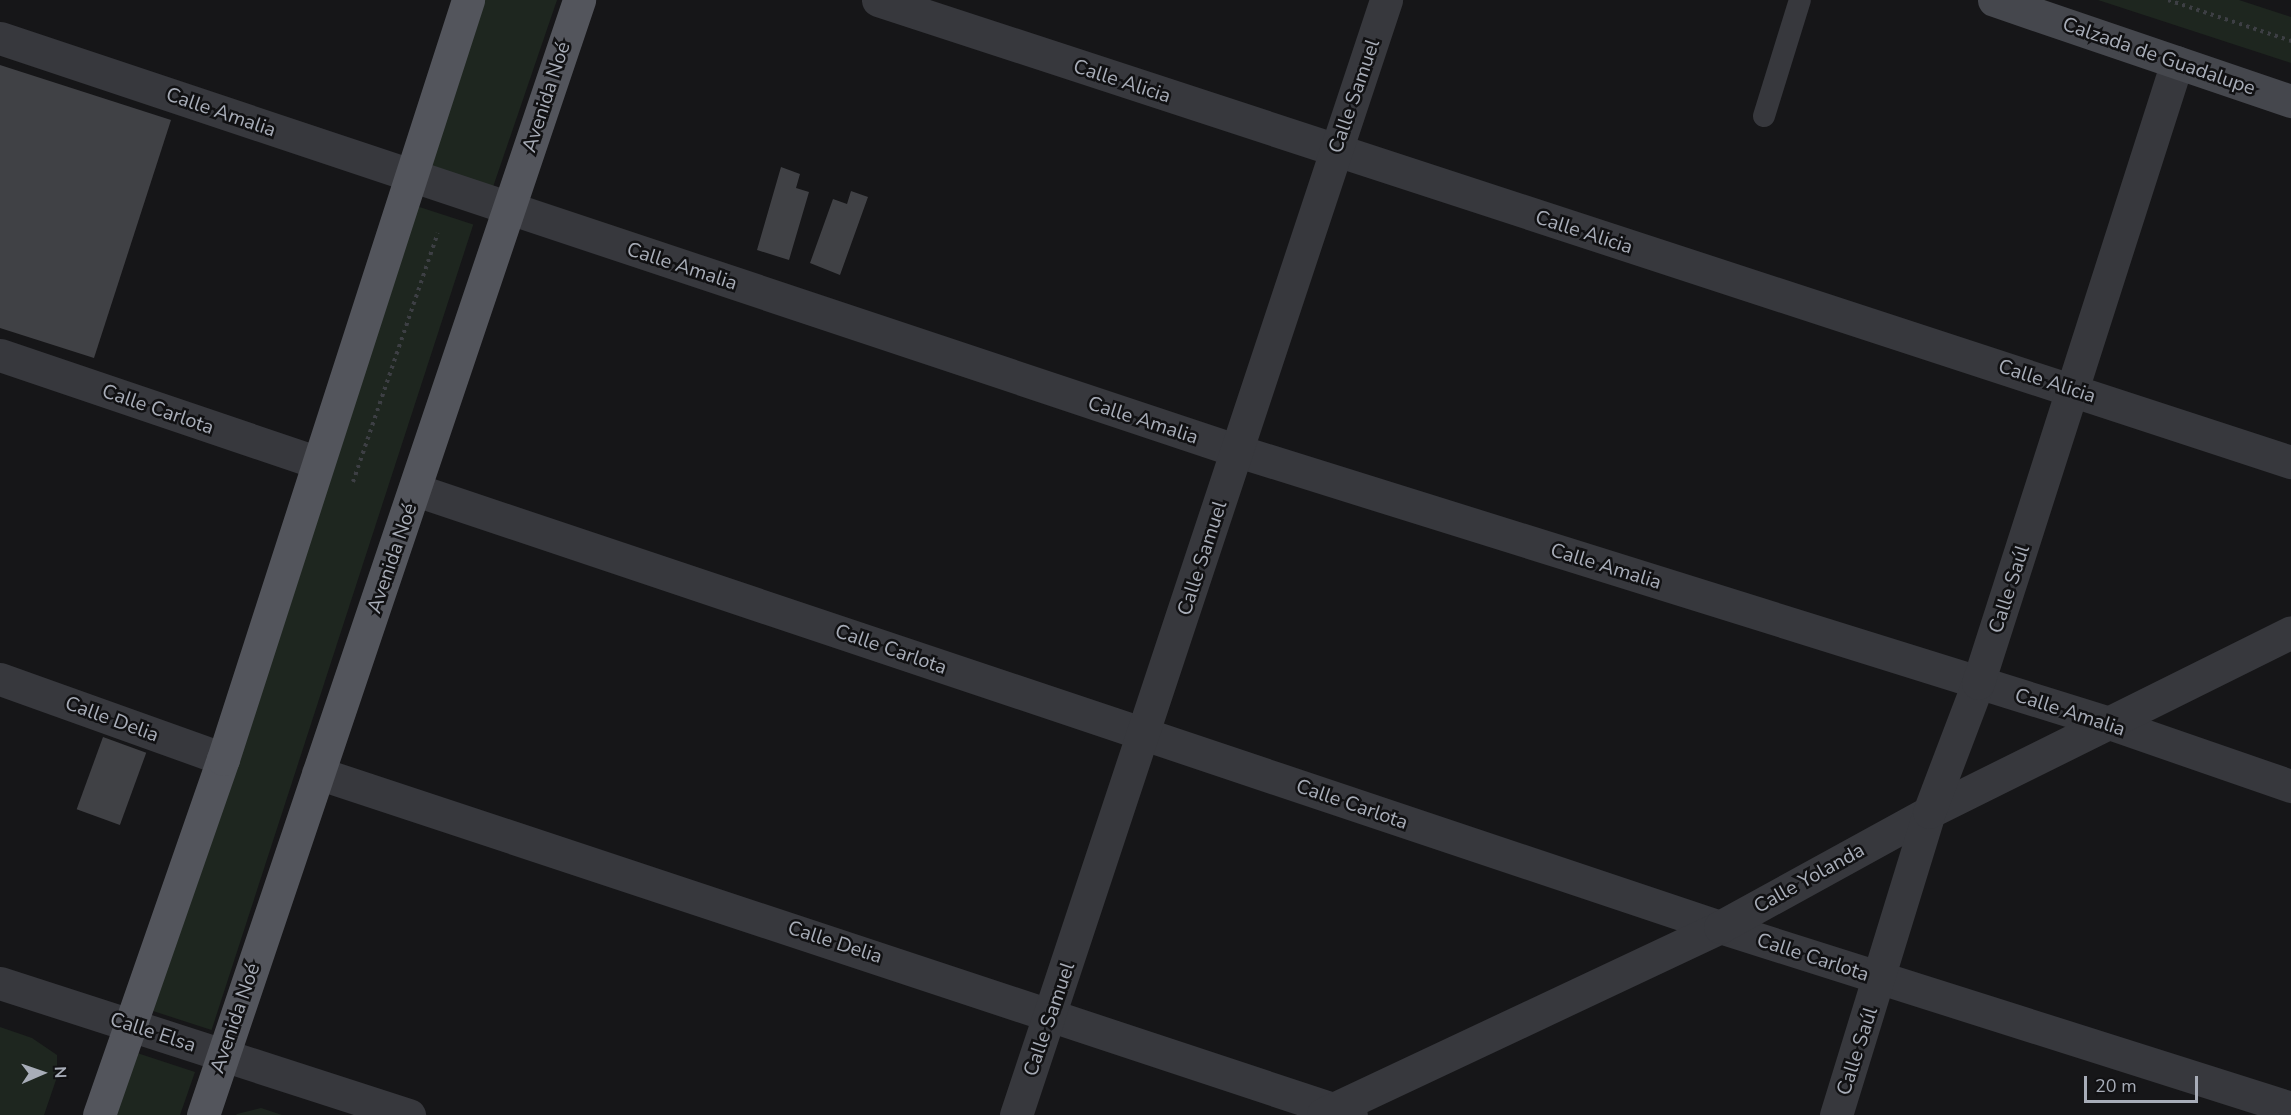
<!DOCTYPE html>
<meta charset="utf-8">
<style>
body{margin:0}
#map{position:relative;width:2291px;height:1115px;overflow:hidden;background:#161618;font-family:"Nunito Sans",sans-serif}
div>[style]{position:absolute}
.green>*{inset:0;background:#1e261f;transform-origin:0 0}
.building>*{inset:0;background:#404145;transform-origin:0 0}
.path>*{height:4px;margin-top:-2px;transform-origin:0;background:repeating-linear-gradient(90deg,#3d3f44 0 3px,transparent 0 7.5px)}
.service>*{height:22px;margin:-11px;padding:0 11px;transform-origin:11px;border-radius:11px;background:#37383d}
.minor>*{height:33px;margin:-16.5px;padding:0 16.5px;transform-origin:16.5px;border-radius:16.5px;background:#37383d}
.secondary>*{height:33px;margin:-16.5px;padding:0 16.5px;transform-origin:16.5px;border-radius:16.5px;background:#45474d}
.primary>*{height:33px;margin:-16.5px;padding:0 16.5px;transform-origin:16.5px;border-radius:16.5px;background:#53555c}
span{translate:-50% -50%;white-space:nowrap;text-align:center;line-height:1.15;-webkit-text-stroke:5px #111113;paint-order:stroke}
.street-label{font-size:20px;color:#a8adb8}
.north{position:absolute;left:12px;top:1043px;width:60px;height:60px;-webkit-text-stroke:4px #111113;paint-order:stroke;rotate:88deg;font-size:16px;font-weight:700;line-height:24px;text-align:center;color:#a8adb8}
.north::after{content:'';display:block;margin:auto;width:21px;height:27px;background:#a8adb8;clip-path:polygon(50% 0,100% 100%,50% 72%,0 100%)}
.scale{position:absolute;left:2084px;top:1076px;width:114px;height:27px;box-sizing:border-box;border:3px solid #a8adb8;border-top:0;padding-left:8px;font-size:18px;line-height:21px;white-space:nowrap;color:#a8adb8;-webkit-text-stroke:4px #111113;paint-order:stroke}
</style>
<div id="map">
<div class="green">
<div style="clip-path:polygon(468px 0,557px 0,493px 187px,414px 160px)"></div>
<div style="clip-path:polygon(2098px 0,2239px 0,2291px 17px,2291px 63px)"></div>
<div style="left:401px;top:201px;width:76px;height:847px;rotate:18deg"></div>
<div style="clip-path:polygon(0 1027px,32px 1038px,57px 1055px,57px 1077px,44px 1115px,0 1115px)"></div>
<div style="clip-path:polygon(125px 1049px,195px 1072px,180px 1115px,103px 1115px)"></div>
<div style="clip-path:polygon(261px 1108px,282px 1115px,236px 1115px,237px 1114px)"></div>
</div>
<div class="building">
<div style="clip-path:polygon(0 65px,171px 120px,94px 358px,0 328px)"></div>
<div style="clip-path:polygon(781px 167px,800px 174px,796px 188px,809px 192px,789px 260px,757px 250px)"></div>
<div style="clip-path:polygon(851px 191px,868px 197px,840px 275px,810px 263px,833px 199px,847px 204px)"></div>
<div style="left:103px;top:737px;width:46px;height:77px;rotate:20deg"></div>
</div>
<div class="path">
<div style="left:2168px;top:0;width:130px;rotate:18.4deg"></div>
<div style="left:353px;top:482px;width:263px;rotate:-71.2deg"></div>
</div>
<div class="service">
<div style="left:1764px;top:116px;width:121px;rotate:-72.8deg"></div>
</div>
<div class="minor">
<div style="left:878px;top:0;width:1487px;rotate:18.11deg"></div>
<div style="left:0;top:38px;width:1305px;rotate:18.45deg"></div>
<div style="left:1238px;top:451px;width:912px;rotate:17.34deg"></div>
<div style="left:2109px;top:723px;width:193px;rotate:19.1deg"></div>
<div style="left:0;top:355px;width:334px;rotate:18.7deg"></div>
<div style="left:416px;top:490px;width:1375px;rotate:18.53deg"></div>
<div style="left:1720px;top:927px;width:599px;rotate:17.59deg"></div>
<div style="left:0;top:679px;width:237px;rotate:19.7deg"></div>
<div style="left:318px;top:773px;width:1088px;rotate:18.32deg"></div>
<div style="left:0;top:983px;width:430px;rotate:17.9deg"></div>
<div style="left:1323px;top:1114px;width:439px;rotate:-25.2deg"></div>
<div style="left:1720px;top:927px;width:239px;rotate:-28.8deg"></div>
<div style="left:1929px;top:812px;width:404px;rotate:-26.4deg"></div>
<div style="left:1016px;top:1115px;width:1175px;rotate:-71.64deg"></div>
<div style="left:1836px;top:1115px;width:317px;rotate:-72.9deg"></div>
<div style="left:1929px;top:812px;width:138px;rotate:-69.2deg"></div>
<div style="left:1978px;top:683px;width:652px;rotate:-72.23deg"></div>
</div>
<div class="secondary">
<div style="left:1994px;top:0;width:314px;rotate:18.8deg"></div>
</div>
<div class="primary">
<div style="left:99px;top:1115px;width:377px;rotate:-70.8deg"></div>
<div style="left:223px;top:759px;width:798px;rotate:-72.11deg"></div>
<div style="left:203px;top:1115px;width:1177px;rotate:-71.36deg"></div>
</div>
<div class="street-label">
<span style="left:2159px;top:56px;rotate:19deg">Calzada de Guadalupe</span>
<span style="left:1122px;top:81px;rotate:18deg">Calle Alicia</span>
<span style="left:1354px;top:96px;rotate:-71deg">Calle Samuel</span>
<span style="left:546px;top:97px;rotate:-72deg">Avenida Noé</span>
<span style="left:221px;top:112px;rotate:19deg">Calle Amalia</span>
<span style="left:1584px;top:232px;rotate:18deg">Calle Alicia</span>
<span style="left:682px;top:266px;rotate:18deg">Calle Amalia</span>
<span style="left:2047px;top:381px;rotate:18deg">Calle Alicia</span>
<span style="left:158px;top:409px;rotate:19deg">Calle Carlota</span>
<span style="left:1143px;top:420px;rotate:18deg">Calle Amalia</span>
<span style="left:392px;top:558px;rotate:-71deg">Avenida Noé</span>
<span style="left:1202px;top:558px;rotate:-72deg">Calle Samuel</span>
<span style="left:1606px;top:566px;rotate:17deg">Calle Amalia</span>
<span style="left:2009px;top:589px;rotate:-72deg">Calle Saúl</span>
<span style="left:891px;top:649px;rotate:19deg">Calle Carlota</span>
<span style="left:2070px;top:712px;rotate:18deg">Calle Amalia</span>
<span style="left:112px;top:719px;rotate:20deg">Calle Delia</span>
<span style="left:1352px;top:804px;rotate:19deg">Calle Carlota</span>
<span style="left:1809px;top:878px;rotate:-29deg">Calle Yolanda</span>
<span style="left:835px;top:942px;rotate:18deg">Calle Delia</span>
<span style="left:1813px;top:957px;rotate:18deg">Calle Carlota</span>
<span style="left:235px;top:1018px;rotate:-71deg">Avenida Noé</span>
<span style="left:1049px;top:1019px;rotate:-71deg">Calle Samuel</span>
<span style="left:153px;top:1032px;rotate:18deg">Calle Elsa</span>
<span style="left:1857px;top:1051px;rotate:-72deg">Calle Saúl</span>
</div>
<div class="north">N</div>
<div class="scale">20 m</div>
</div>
